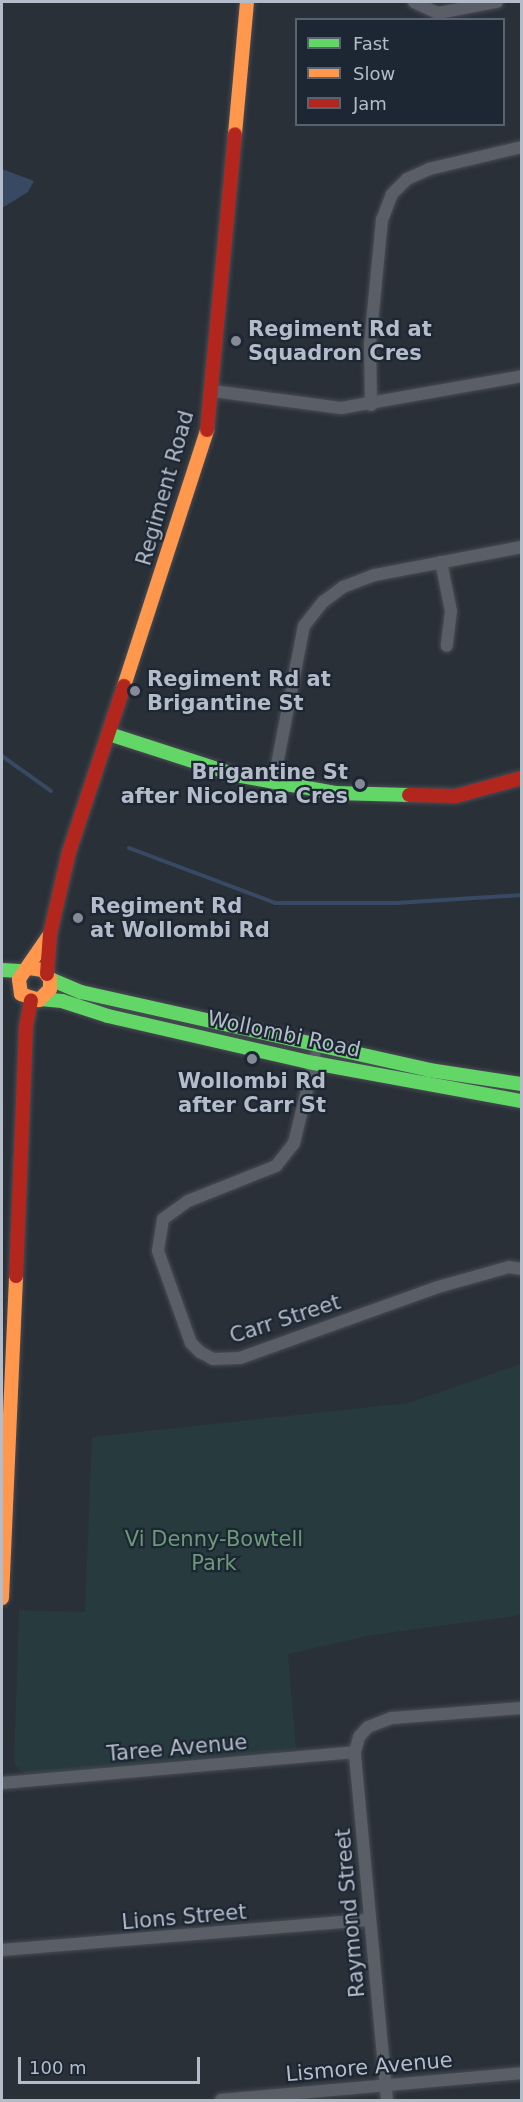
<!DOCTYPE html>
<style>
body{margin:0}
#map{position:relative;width:523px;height:2102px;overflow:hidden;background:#2a3038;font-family:"DejaVu Sans",sans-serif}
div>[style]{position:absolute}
.green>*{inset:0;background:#273a3e}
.water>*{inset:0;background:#384963}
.stream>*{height:4px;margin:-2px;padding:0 2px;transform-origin:2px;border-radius:2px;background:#384963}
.roads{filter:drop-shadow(0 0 2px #484c53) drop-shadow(0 0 2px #484c53)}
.street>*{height:12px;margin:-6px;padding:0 6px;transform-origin:6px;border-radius:6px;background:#5a5e66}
.fast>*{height:14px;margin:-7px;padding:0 7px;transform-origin:7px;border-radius:7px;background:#63d668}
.slow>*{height:14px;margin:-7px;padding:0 7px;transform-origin:7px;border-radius:7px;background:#ff974d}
.jam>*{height:14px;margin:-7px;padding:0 7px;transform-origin:7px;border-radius:7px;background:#b3261e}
.dots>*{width:16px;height:16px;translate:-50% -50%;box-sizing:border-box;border:3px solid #1d2633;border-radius:50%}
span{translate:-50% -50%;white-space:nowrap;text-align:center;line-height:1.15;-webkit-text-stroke:4.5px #1d2633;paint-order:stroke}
.poi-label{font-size:21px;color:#b4bcc9;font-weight:700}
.left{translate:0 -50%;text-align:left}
.right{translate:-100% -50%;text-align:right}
.street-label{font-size:21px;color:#b4bcc9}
.park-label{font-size:21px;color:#6b9a76}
.frame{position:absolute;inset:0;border:3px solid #b4bcc9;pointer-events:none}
.legend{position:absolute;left:295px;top:18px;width:210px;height:108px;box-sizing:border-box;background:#1d2633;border:2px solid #59626f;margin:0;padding:8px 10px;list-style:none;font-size:18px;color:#b4bcc9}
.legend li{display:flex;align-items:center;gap:12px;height:30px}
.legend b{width:30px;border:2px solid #59626f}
.scale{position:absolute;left:18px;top:2057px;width:182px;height:27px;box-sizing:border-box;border:3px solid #b4bcc9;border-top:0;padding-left:8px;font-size:18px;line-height:21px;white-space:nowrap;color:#b4bcc9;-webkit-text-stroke:4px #1d2633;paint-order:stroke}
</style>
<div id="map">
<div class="green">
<div style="clip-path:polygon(521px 1364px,521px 1615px,372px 1635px,288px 1654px,296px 1749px,27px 1774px,19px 1770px,14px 1763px,19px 1610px,85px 1612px,92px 1437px,409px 1403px)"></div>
</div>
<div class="water">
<div style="clip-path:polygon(2px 169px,34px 181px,28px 192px,2px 208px)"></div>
</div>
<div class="stream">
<div style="left:2px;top:756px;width:60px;rotate:35.5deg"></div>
<div style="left:129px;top:848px;width:156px;rotate:20.6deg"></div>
<div style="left:275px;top:903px;width:121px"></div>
<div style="left:396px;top:903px;width:126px;rotate:-3.6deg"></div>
</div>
<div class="roads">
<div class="street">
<div style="left:414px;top:2px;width:26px;rotate:25deg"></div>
<div style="left:438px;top:13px;width:60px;rotate:-10.6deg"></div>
<div style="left:213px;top:391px;width:129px;rotate:7.6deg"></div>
<div style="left:341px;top:408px;width:184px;rotate:-10deg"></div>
<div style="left:371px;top:405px;width:61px;rotate:-90.9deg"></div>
<div style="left:370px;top:344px;width:125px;rotate:-84.5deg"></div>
<div style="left:382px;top:220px;width:28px;rotate:-69deg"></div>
<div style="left:392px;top:194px;width:21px;rotate:-45deg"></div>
<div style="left:407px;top:179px;width:24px;rotate:-24deg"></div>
<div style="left:429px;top:169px;width:96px;rotate:-13.3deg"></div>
<div style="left:441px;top:562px;width:50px;rotate:78.5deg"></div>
<div style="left:451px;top:611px;width:35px;rotate:97deg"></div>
<div style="left:273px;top:785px;width:162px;rotate:-79deg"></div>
<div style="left:304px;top:626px;width:31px;rotate:-52deg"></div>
<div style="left:323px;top:602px;width:25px;rotate:-37deg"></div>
<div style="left:343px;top:587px;width:34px;rotate:-21deg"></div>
<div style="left:375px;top:575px;width:150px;rotate:-10.8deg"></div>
<div style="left:315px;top:1057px;width:89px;rotate:103.7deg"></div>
<div style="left:294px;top:1143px;width:29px;rotate:128deg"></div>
<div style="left:276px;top:1166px;width:95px;rotate:158.3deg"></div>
<div style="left:188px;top:1201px;width:31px;rotate:144deg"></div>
<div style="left:163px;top:1219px;width:32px;rotate:99deg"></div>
<div style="left:158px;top:1251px;width:98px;rotate:70.3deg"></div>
<div style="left:191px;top:1343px;width:13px;rotate:45deg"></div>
<div style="left:200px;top:1352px;width:15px;rotate:28deg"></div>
<div style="left:213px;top:1359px;width:27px;rotate:-2deg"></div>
<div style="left:240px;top:1358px;width:210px;rotate:-19.7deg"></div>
<div style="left:438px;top:1287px;width:74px;rotate:-15.7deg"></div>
<div style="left:509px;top:1267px;width:13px;rotate:9deg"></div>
<div style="left:2px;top:1783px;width:354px;rotate:-5deg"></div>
<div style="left:2px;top:1950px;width:369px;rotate:-4.7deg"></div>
<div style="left:221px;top:2100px;width:302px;rotate:-5.1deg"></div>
<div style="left:387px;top:2100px;width:349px;rotate:-95.3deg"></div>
<div style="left:355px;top:1752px;width:16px;rotate:-75deg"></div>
<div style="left:359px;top:1737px;width:13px;rotate:-48deg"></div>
<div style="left:368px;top:1727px;width:26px;rotate:-21deg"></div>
<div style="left:392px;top:1718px;width:130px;rotate:-4.4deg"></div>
</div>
<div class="fast">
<div style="left:109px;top:734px;width:133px;rotate:17.9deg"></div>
<div style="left:236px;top:775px;width:102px;rotate:10.2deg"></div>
<div style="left:336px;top:793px;width:73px;rotate:1.6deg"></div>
<div style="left:2px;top:970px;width:22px;rotate:3deg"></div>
<div style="left:50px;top:979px;width:34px;rotate:23deg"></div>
<div style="left:81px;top:992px;width:357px;rotate:12.6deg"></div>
<div style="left:429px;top:1070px;width:94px;rotate:8.6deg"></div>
<div style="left:40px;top:999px;width:22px;rotate:5deg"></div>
<div style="left:62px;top:1001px;width:48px;rotate:18.1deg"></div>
<div style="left:108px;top:1016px;width:211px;rotate:12.9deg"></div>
<div style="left:314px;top:1063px;width:211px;rotate:10.4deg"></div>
</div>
<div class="slow">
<div style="left:235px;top:134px;width:133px;rotate:-84.8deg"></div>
<div style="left:124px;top:686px;width:269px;rotate:-72deg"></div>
<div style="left:29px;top:968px;width:14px;rotate:8deg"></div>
<div style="left:43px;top:970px;width:11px;rotate:52deg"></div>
<div style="left:50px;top:979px;width:10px;rotate:90deg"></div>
<div style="left:50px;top:989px;width:16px;rotate:135deg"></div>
<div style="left:39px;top:1000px;width:19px;rotate:-162deg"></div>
<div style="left:21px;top:994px;width:15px;rotate:-98deg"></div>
<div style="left:19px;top:979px;width:55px;rotate:-55.4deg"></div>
<div style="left:2px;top:1598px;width:322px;rotate:-87.5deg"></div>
</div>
<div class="jam">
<div style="left:207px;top:430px;width:297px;rotate:-84.6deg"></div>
<div style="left:409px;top:795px;width:47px;rotate:1.2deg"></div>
<div style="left:456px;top:796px;width:68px;rotate:-15.3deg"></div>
<div style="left:47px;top:974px;width:40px;rotate:-85.7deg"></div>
<div style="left:50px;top:934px;width:84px;rotate:-77deg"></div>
<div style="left:69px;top:852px;width:175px;rotate:-71.7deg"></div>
<div style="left:16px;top:1276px;width:250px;rotate:-87.7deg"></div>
<div style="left:26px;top:1026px;width:26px;rotate:-79deg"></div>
</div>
</div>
<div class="dots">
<div style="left:236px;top:341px;background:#848b96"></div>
<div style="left:135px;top:691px;background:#848b96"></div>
<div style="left:360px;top:784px;background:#848b96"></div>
<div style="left:78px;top:918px;background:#848b96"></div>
<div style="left:252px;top:1059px;background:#848b96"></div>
</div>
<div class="poi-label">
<span class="left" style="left:248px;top:341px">Regiment Rd at<br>Squadron Cres</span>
<span class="left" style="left:147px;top:691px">Regiment Rd at<br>Brigantine St</span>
<span class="right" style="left:348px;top:784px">Brigantine St<br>after Nicolena Cres</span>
<span class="left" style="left:90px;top:918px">Regiment Rd<br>at Wollombi Rd</span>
<span style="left:252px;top:1093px">Wollombi Rd<br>after Carr St</span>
</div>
<div class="street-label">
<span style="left:165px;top:488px;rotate:-74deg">Regiment Road</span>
<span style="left:284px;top:1034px;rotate:12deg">Wollombi Road</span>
<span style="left:285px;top:1319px;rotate:-18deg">Carr Street</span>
<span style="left:177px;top:1748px;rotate:-5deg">Taree Avenue</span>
<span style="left:350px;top:1913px;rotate:-95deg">Raymond Street</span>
<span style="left:184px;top:1917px;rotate:-5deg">Lions Street</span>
<span style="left:369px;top:2067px;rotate:-5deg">Lismore Avenue</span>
</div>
<div class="park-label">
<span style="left:214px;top:1551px">Vi Denny-Bowtell<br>Park</span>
</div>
<div class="frame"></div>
<ul class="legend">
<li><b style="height:8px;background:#63d668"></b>Fast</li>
<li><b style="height:8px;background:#ff974d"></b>Slow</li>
<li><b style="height:8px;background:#b3261e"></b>Jam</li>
</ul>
<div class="scale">100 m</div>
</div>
